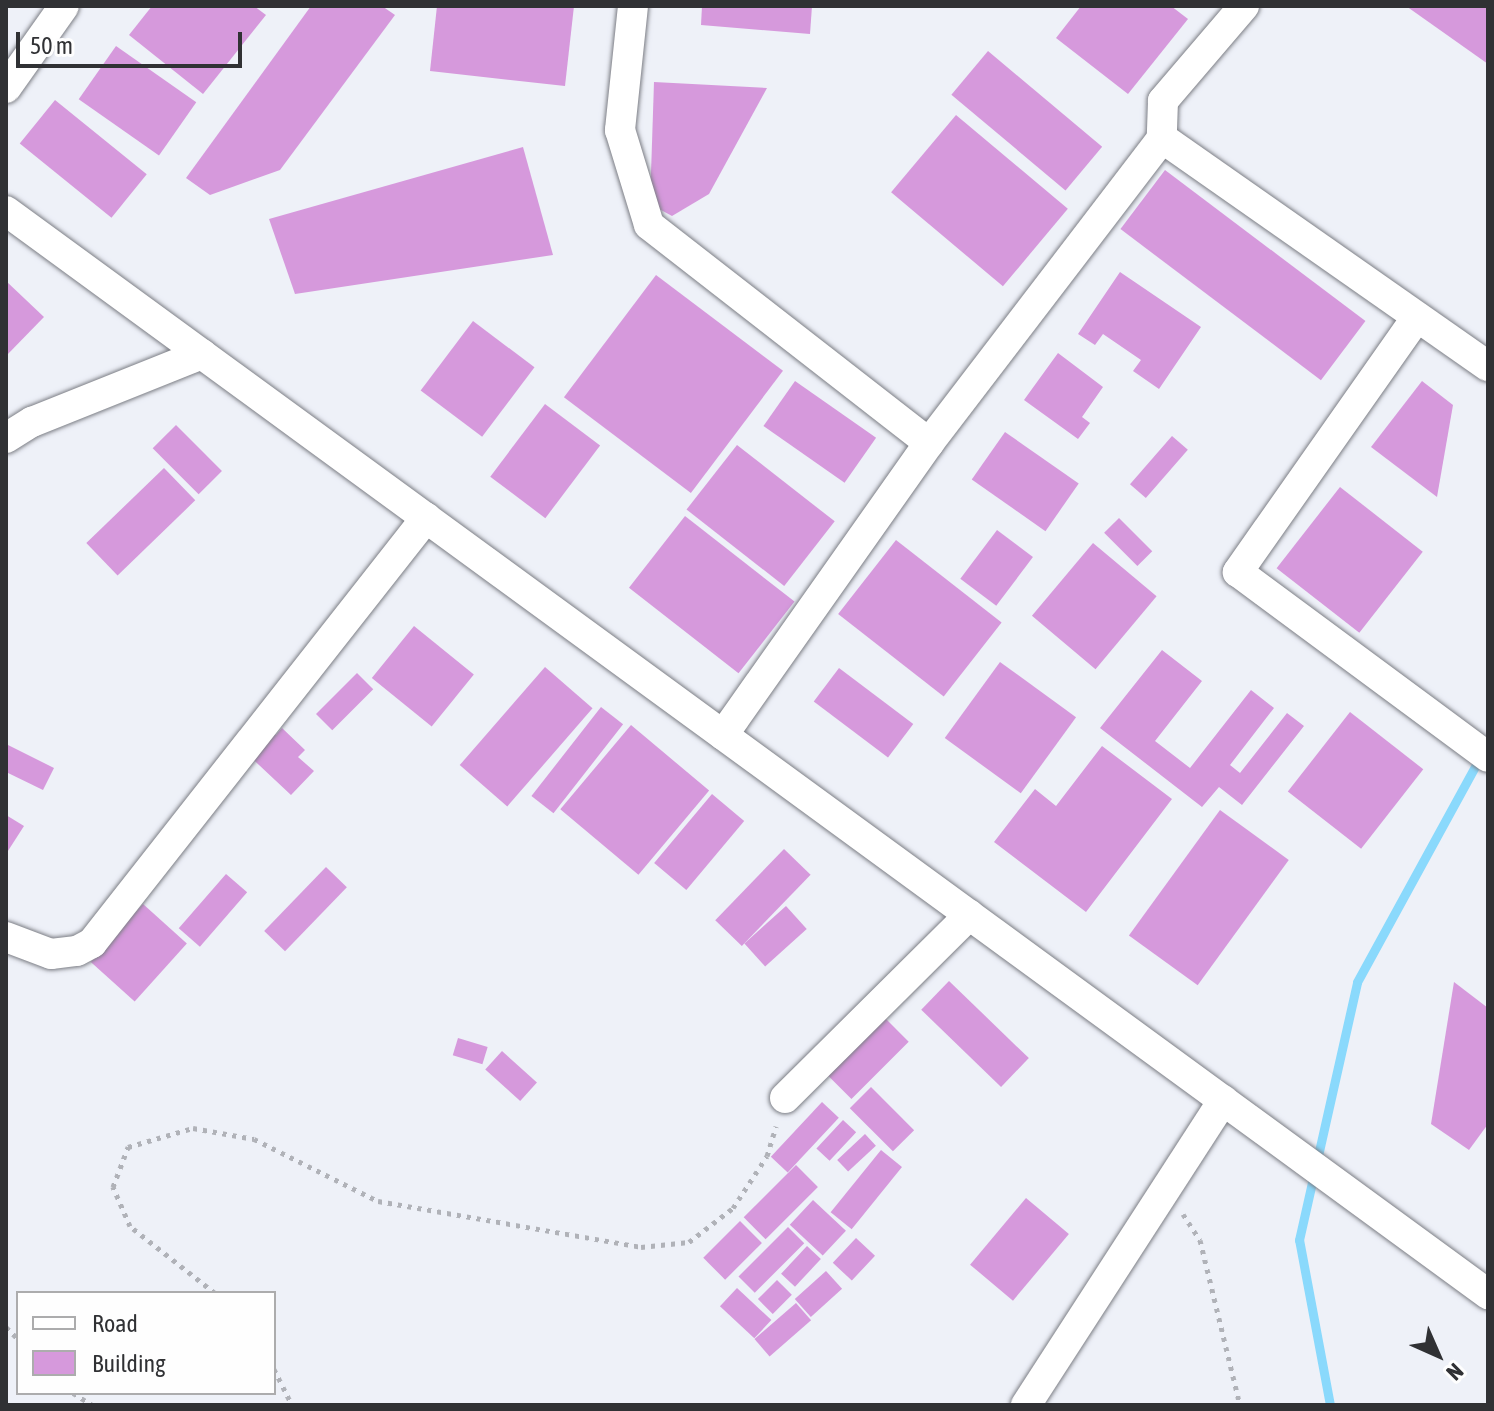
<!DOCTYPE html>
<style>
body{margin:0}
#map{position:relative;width:1494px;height:1411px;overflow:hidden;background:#eef1f8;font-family:"Asap Condensed",sans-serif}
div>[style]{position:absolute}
.stream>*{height:9px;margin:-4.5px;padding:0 4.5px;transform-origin:4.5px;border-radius:4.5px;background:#8ad9fc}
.building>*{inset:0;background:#d699dc;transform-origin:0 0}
.path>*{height:5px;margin-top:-2.5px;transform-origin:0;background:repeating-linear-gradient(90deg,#b0b2b8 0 4px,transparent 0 10px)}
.roads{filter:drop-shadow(0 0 2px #7c7e85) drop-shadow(0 0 2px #7c7e85)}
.minor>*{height:30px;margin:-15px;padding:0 15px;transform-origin:15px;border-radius:15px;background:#fff}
span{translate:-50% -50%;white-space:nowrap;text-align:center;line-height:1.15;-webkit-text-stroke:6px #fefefe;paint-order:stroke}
.frame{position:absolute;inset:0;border:8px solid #303134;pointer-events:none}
.legend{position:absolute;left:16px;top:1291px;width:260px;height:104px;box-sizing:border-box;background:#fefefe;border:2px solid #acacad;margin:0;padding:10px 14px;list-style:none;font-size:24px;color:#303134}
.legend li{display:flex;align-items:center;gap:16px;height:40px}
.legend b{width:40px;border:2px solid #acacad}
.north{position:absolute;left:1398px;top:1315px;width:80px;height:80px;-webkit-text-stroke:6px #fefefe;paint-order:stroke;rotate:135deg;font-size:22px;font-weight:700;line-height:32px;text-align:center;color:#303134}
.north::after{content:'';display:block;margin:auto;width:28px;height:36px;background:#303134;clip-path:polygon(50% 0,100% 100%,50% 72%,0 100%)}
.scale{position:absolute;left:16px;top:32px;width:226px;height:36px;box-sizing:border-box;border:4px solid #303134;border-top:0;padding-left:10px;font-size:24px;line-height:28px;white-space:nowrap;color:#303134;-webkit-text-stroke:6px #fefefe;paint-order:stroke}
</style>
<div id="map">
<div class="stream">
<div style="left:1330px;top:1405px;width:168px;rotate:-100.6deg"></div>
<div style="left:1299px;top:1240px;width:264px;rotate:-77.3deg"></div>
<div style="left:1357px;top:982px;width:256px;rotate:-61.3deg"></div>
</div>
<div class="building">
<div style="clip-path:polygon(152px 6px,254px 6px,266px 15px,203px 94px,129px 35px)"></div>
<div style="clip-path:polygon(311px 6px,382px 6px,395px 15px,280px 170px,210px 195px,186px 178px)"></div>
<div style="clip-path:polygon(437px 6px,574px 6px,565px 86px,430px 71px)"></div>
<div style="clip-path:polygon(702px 6px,812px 6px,810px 34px,701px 25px)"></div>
<div style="clip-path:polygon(1081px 6px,1171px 6px,1188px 19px,1128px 94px,1056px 38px)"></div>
<div style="clip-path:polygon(1406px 6px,1488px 6px,1488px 64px)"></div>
<div style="left:116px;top:46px;width:98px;height:65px;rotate:35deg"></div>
<div style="left:988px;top:51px;width:149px;height:57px;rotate:40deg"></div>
<div style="clip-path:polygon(654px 82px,767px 88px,709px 194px,672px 216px,650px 204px)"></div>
<div style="left:55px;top:100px;width:118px;height:56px;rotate:39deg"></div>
<div style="left:956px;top:115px;width:146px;height:101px;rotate:40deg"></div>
<div style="clip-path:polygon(523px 147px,553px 255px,295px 294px,269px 219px)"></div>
<div style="left:1165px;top:170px;width:251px;height:74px;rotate:37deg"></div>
<div style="clip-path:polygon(1120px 272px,1201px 327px,1159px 389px,1133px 371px,1141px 360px,1103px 334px,1095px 345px,1078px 334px)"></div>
<div style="left:656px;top:275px;width:159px;height:153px;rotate:37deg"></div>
<div style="clip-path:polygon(6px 281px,44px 317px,6px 356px)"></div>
<div style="left:473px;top:321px;width:77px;height:87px;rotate:37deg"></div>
<div style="clip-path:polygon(1058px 353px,1103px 387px,1082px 417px,1090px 423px,1078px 439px,1024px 400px)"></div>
<div style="left:795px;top:381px;width:99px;height:55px;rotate:35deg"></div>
<div style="clip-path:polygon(1422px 381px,1453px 405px,1437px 497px,1371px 447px)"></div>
<div style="left:545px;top:404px;width:69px;height:91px;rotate:37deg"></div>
<div style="left:176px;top:425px;width:65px;height:33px;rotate:45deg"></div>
<div style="left:1005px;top:432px;width:90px;height:58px;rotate:35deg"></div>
<div style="left:1172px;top:436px;width:21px;height:64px;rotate:41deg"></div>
<div style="left:737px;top:445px;width:124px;height:82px;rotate:38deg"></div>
<div style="left:164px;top:468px;width:45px;height:108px;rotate:46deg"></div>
<div style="left:1340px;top:487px;width:105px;height:103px;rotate:38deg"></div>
<div style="left:685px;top:516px;width:139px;height:91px;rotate:38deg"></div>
<div style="left:1119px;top:518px;width:47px;height:21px;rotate:45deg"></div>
<div style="left:997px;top:530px;width:45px;height:61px;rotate:37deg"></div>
<div style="left:896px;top:540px;width:134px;height:94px;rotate:38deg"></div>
<div style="left:1093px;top:543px;width:83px;height:95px;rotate:40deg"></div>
<div style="left:414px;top:626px;width:77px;height:67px;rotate:39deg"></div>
<div style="clip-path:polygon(1162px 650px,1202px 681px,1155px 741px,1190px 768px,1251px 690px,1274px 708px,1230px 765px,1240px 773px,1287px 713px,1304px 726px,1242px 805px,1219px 787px,1202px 807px,1100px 728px)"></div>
<div style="left:1000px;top:662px;width:94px;height:94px;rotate:36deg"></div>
<div style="left:545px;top:667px;width:63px;height:130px;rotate:41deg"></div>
<div style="left:839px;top:668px;width:93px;height:42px;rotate:37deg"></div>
<div style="left:357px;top:673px;width:23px;height:58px;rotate:45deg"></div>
<div style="left:601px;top:707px;width:28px;height:113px;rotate:38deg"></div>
<div style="left:1350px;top:712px;width:93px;height:101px;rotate:38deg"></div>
<div style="left:631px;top:725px;width:102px;height:110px;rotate:40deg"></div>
<div style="clip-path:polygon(266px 726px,276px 735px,282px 728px,305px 750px,298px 757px,314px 771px,291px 795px,243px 750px)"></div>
<div style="clip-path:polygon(6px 744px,54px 768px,43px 790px,6px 772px)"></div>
<div style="clip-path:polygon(1102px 746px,1172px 799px,1086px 912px,994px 842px,1035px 789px,1056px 806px)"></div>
<div style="left:712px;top:794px;width:42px;height:90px;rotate:40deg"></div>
<div style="left:1220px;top:810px;width:85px;height:155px;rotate:36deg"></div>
<div style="clip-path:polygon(6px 815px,24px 826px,6px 854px)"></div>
<div style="left:784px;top:849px;width:37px;height:99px;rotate:44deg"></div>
<div style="left:326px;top:867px;width:29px;height:89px;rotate:44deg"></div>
<div style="left:226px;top:874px;width:28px;height:72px;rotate:41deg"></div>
<div style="left:143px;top:904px;width:59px;height:78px;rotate:42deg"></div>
<div style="left:786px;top:906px;width:31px;height:56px;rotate:48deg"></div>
<div style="left:949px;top:981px;width:111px;height:40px;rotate:44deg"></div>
<div style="clip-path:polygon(1454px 982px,1488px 1008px,1488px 1124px,1469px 1150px,1431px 1124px)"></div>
<div style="left:879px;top:1012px;width:42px;height:81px;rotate:45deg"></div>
<div style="left:458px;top:1038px;width:31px;height:18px;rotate:17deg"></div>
<div style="left:502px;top:1051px;width:47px;height:25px;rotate:42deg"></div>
<div style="left:871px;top:1087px;width:61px;height:30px;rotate:45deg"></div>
<div style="left:822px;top:1102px;width:23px;height:75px;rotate:43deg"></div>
<div style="left:843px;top:1120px;width:18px;height:39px;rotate:43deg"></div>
<div style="left:865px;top:1134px;width:16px;height:38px;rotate:47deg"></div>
<div style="left:881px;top:1150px;width:27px;height:80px;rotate:39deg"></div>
<div style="left:796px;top:1165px;width:31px;height:74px;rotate:45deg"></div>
<div style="left:1026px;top:1198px;width:56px;height:87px;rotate:40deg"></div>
<div style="left:813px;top:1200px;width:45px;height:34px;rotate:43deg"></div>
<div style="left:740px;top:1221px;width:31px;height:52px;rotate:45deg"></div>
<div style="left:788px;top:1227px;width:23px;height:70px;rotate:45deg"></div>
<div style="left:856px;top:1238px;width:26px;height:34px;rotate:43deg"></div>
<div style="left:807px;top:1246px;width:19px;height:38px;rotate:43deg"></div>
<div style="left:826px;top:1271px;width:24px;height:42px;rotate:48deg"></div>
<div style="left:777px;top:1280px;width:21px;height:27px;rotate:45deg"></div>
<div style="left:737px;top:1288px;width:47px;height:25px;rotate:43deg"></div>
<div style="left:796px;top:1303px;width:23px;height:55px;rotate:49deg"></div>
</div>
<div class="path">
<div style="left:1183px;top:1214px;width:31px;rotate:57deg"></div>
<div style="left:1200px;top:1240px;width:170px;rotate:76.4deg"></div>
<div style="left:215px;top:1293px;width:108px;rotate:-141.8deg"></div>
<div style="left:130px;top:1226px;width:43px;rotate:-113.6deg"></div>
<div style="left:113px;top:1187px;width:43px;rotate:-69.4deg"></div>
<div style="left:128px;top:1147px;width:68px;rotate:-16.3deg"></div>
<div style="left:193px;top:1128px;width:62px;rotate:10.2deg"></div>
<div style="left:254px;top:1139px;width:139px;rotate:26.6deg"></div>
<div style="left:378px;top:1201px;width:267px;rotate:9.9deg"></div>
<div style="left:641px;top:1247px;width:48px;rotate:-5.9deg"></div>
<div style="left:689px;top:1242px;width:56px;rotate:-37.7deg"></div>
<div style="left:733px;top:1208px;width:62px;rotate:-56.8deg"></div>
<div style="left:767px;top:1156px;width:31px;rotate:-73deg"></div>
<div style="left:6px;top:1327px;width:17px;rotate:45deg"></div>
<div style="left:274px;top:1369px;width:40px;rotate:63.4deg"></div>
<div style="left:73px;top:1393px;width:22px;rotate:32deg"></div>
</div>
<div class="roads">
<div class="minor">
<div style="left:633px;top:6px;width:125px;rotate:96deg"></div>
<div style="left:620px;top:130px;width:99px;rotate:73deg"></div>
<div style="left:649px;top:225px;width:355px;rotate:37.9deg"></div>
<div style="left:929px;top:443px;width:384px;rotate:-52.6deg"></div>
<div style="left:1244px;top:6px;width:125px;rotate:130.5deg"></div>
<div style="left:1163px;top:101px;width:37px;rotate:92deg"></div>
<div style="left:1162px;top:138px;width:398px;rotate:35deg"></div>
<div style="left:6px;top:88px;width:100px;rotate:-54.7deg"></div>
<div style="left:6px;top:211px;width:1836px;rotate:36.16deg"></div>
<div style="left:1417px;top:317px;width:312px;rotate:125.1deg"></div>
<div style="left:1238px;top:572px;width:311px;rotate:36.5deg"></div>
<div style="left:6px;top:438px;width:31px;rotate:-32deg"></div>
<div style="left:32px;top:422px;width:183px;rotate:-21.8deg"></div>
<div style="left:723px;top:735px;width:357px;rotate:-54.8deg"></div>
<div style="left:6px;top:937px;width:48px;rotate:20.7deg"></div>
<div style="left:51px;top:954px;width:26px;rotate:-7deg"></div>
<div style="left:77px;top:951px;width:17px;rotate:-28deg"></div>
<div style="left:92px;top:943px;width:541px;rotate:-51.84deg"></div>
<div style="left:785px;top:1098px;width:260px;rotate:-44.8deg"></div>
<div style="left:1026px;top:1405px;width:363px;rotate:-57.1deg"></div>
</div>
</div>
<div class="frame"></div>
<ul class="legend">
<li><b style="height:10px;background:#fff"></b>Road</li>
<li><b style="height:22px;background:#d699dc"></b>Building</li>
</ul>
<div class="north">N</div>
<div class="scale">50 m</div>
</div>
